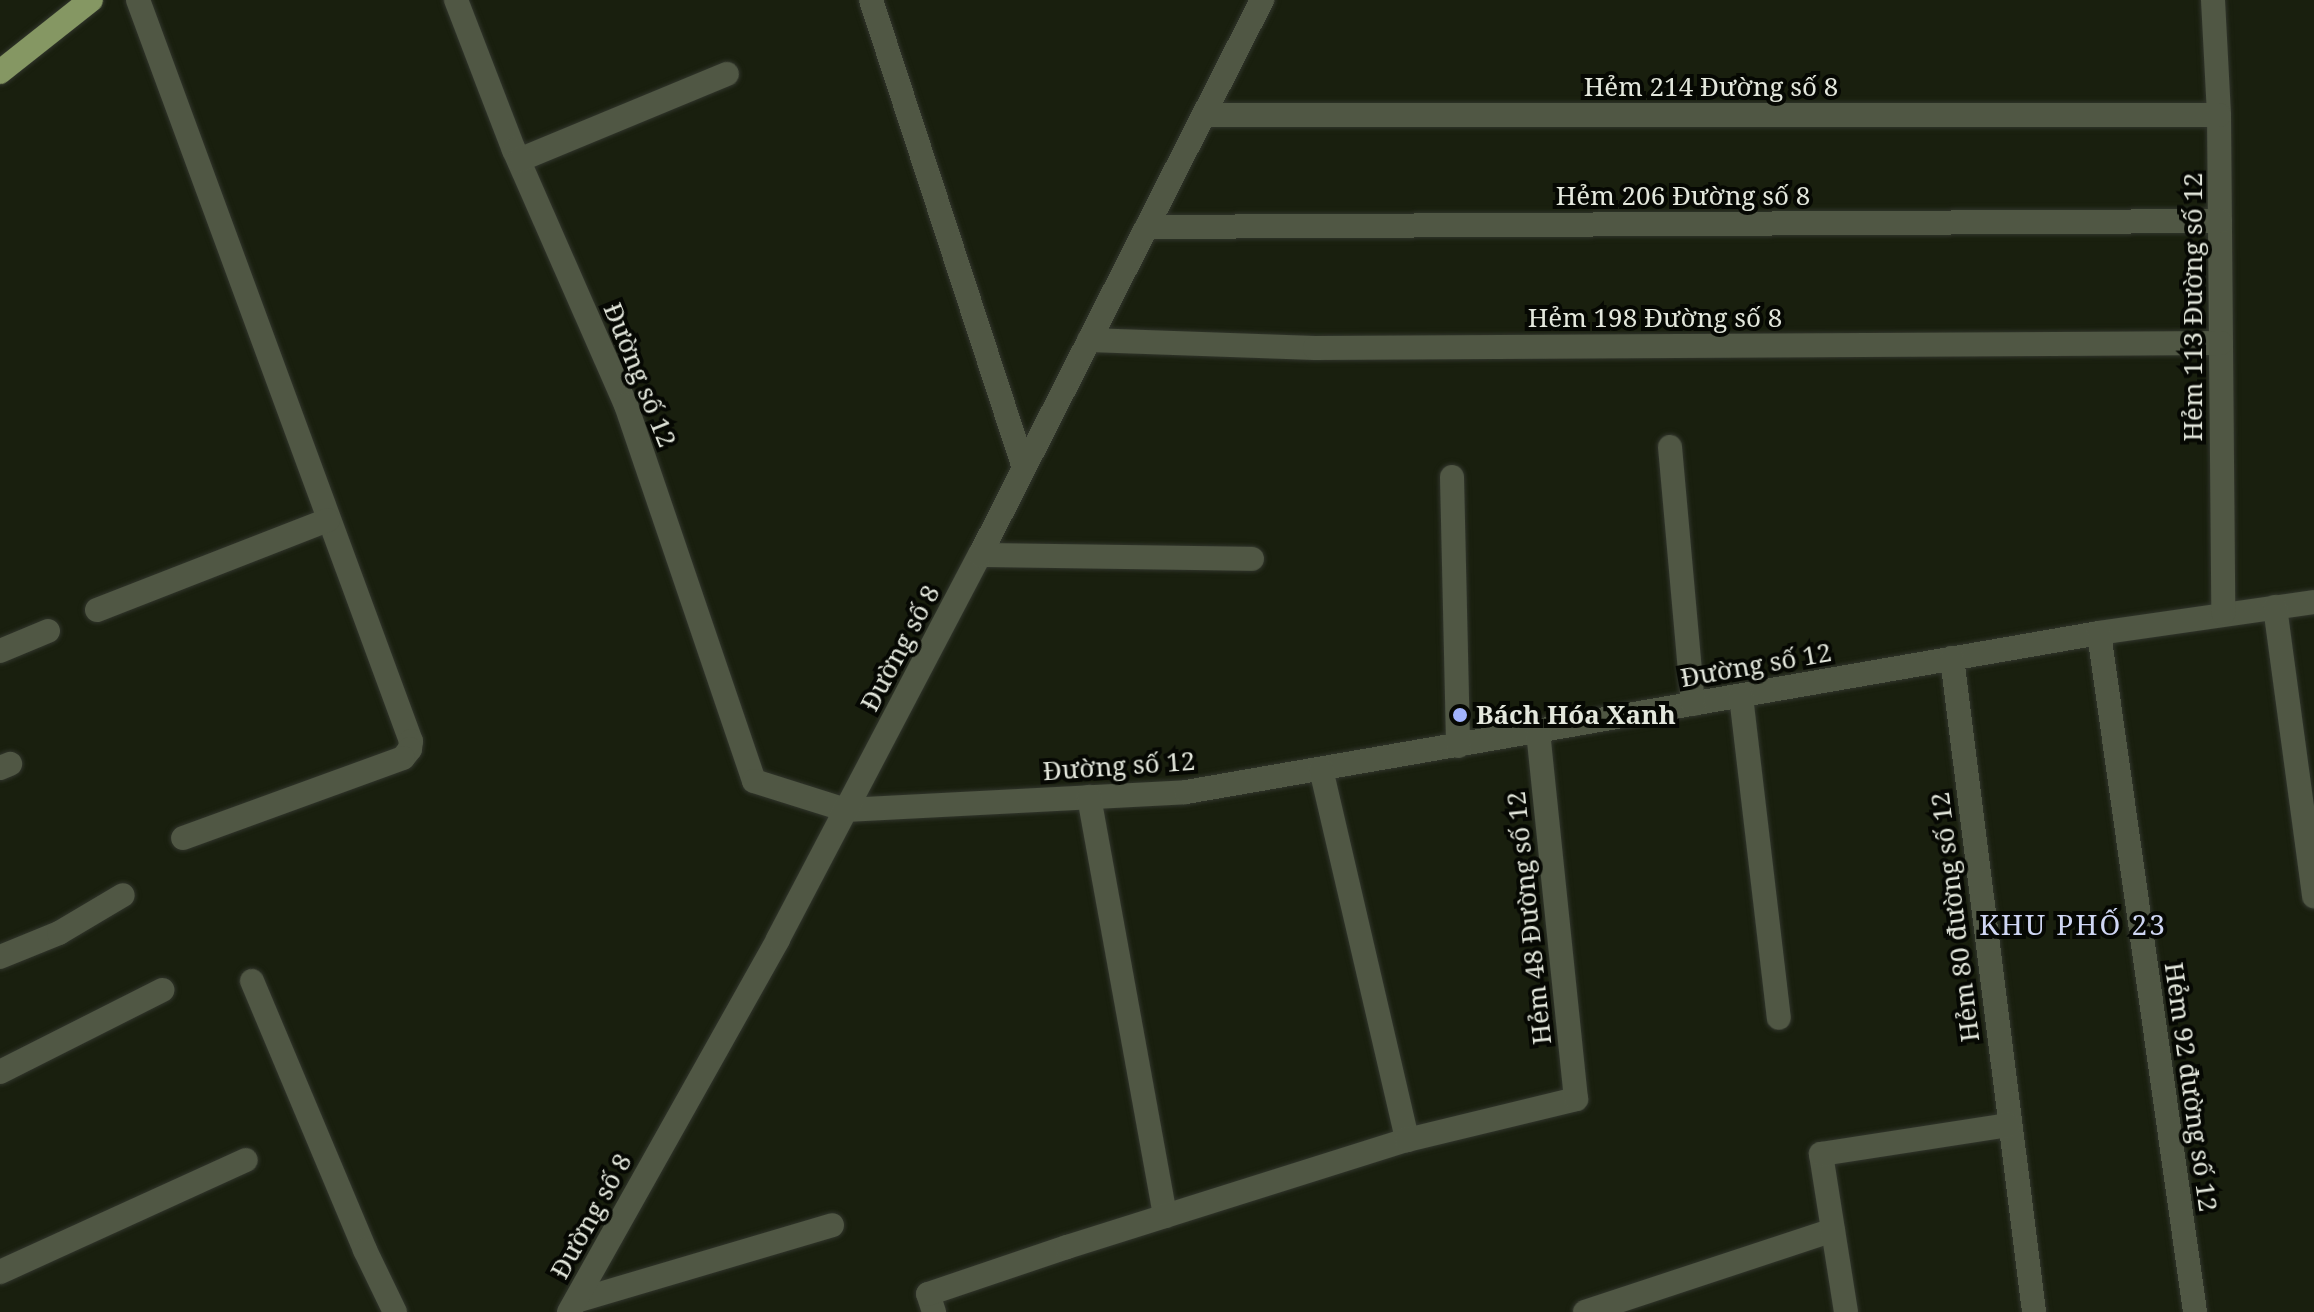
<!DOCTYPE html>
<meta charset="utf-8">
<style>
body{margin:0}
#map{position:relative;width:2314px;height:1312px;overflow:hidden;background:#191f0e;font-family:"Noto Serif",serif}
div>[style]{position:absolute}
.roads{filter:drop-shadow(0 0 2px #31352c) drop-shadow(0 0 2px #31352c)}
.minor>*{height:24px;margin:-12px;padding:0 12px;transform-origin:12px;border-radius:12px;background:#505744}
.major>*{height:24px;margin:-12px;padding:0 12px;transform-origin:12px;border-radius:12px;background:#859763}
.dots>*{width:22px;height:22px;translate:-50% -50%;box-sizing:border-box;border:4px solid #060803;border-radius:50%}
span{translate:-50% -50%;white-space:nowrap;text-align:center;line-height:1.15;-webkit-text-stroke:8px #060803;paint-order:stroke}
.street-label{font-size:26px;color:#e3e7dc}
.poi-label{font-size:26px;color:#e3e7dc;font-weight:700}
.left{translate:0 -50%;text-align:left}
.neighbourhood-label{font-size:28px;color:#cfd6f3;letter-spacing:2px}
</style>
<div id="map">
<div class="roads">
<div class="minor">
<div style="left:138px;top:0;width:790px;rotate:69.78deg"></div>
<div style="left:411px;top:741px;width:8px;rotate:97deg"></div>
<div style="left:410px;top:749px;width:11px;rotate:128deg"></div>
<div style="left:403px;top:758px;width:234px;rotate:160deg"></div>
<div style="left:456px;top:0;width:161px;rotate:68.9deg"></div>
<div style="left:514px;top:150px;width:279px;rotate:66.3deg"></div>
<div style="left:626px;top:405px;width:397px;rotate:71.2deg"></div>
<div style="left:754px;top:781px;width:96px;rotate:17.5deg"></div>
<div style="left:846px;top:810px;width:340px;rotate:-3deg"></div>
<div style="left:1186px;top:792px;width:927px;rotate:-9.88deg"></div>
<div style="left:2099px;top:633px;width:217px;rotate:-8.2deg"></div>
<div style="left:871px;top:0;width:491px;rotate:71.9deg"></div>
<div style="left:2213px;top:0;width:115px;rotate:87deg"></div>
<div style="left:2219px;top:115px;width:498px;rotate:89.5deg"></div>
<div style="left:1204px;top:115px;width:1015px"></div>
<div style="left:519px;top:160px;width:225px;rotate:-22.5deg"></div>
<div style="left:1147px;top:227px;width:1073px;rotate:-0.32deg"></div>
<div style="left:1089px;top:340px;width:226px;rotate:2deg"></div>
<div style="left:1315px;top:348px;width:906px;rotate:-0.32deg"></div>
<div style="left:1670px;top:447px;width:258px;rotate:84.9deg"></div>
<div style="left:1452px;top:477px;width:269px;rotate:88.7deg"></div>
<div style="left:980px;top:555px;width:272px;rotate:0.8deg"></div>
<div style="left:2275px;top:607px;width:292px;rotate:82.3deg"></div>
<div style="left:97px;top:610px;width:248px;rotate:-21.3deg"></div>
<div style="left:2099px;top:633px;width:686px;rotate:81.95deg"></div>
<div style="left:0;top:651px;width:52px;rotate:-22.6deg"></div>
<div style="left:1952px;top:658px;width:659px;rotate:82.85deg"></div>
<div style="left:1741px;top:696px;width:324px;rotate:83.3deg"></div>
<div style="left:0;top:768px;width:11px;rotate:-22deg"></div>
<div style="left:1321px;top:769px;width:381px;rotate:76.9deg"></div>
<div style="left:1089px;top:797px;width:426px;rotate:79.7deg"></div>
<div style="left:0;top:957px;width:64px;rotate:-22.1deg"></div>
<div style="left:59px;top:933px;width:74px;rotate:-30.7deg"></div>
<div style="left:252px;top:981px;width:292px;rotate:67.2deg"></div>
<div style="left:365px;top:1250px;width:69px;rotate:64.2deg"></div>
<div style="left:0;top:1072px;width:182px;rotate:-26.8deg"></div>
<div style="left:0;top:1272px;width:270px;rotate:-24.5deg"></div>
<div style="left:576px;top:1301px;width:267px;rotate:-16.5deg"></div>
<div style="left:569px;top:1312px;width:428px;rotate:-60.7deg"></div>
<div style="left:778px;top:939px;width:434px;rotate:-62.3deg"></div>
<div style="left:980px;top:555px;width:623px;rotate:-63.06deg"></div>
<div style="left:934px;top:1312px;width:19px;rotate:-108deg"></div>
<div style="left:928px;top:1294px;width:147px;rotate:-18.7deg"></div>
<div style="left:1067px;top:1247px;width:356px;rotate:-17.5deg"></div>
<div style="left:1407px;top:1140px;width:174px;rotate:-13.6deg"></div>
<div style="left:1576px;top:1099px;width:369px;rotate:-95.9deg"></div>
<div style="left:1585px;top:1312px;width:261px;rotate:-18.3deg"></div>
<div style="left:1846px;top:1312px;width:160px;rotate:-99deg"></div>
<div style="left:1821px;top:1154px;width:190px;rotate:-8.8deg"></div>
</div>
<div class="major">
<div style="left:0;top:72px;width:116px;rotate:-38.4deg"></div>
</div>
</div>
<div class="dots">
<div style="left:1460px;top:715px;background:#a1b3fd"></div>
</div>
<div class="street-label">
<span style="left:1711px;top:87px">Hẻm 214 Đường số 8</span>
<span style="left:1683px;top:196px">Hẻm 206 Đường số 8</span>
<span style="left:2193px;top:307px;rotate:-90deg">Hẻm 113 Đường số 12</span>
<span style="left:1655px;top:318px">Hẻm 198 Đường số 8</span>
<span style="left:640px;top:375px;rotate:68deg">Đường số 12</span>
<span style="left:900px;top:648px;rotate:-62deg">Đường số 8</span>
<span style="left:1756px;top:665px;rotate:-10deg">Đường số 12</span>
<span style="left:1119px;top:766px;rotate:-4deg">Đường số 12</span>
<span style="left:1955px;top:917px;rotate:-97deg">Hẻm 80 đường số 12</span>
<span style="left:1529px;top:918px;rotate:-96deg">Hẻm 48 Đường số 12</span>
<span style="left:2191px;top:1087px;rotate:82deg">Hẻm 92 đường số 12</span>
<span style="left:591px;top:1216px;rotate:-61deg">Đường số 8</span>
</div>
<div class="poi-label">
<span class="left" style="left:1476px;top:715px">Bách Hóa Xanh</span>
</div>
<div class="neighbourhood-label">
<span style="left:2073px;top:924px">KHU PHỐ 23</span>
</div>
</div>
